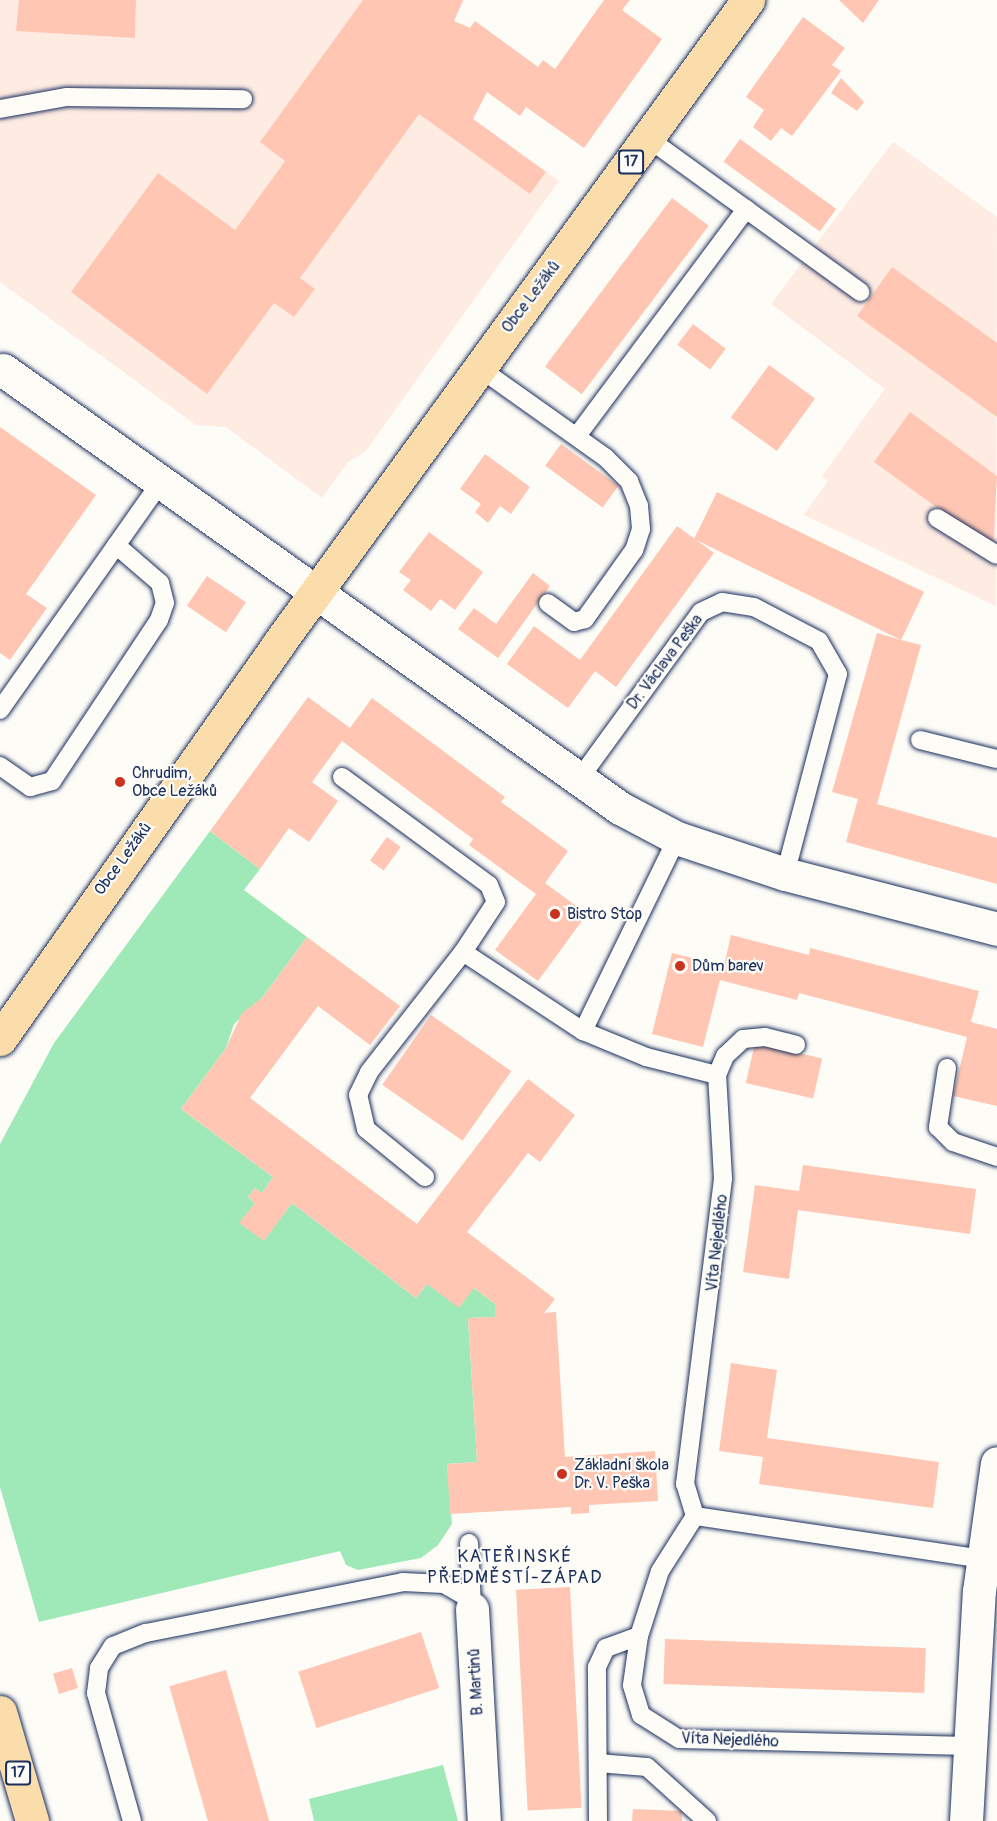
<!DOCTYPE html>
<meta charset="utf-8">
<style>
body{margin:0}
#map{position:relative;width:997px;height:1821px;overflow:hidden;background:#fdfcf7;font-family:Pangolin,sans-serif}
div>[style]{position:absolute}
.built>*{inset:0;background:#feece3}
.green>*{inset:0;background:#9fe9b8}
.building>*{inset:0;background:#ffc7b3;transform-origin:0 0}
.roads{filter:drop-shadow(0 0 2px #1b2f5e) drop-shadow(0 0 2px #1b2f5e)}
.lane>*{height:18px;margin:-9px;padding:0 9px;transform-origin:9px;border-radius:9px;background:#fdfcf7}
.street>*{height:33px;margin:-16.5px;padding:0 16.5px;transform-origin:16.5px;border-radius:16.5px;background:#fdfcf7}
.primary>*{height:33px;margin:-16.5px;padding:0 16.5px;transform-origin:16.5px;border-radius:16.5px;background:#faddab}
.dots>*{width:16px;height:16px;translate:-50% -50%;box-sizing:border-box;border:3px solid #fdfcf7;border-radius:50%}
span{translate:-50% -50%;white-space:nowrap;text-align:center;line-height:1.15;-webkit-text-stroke:4.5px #fdfcf7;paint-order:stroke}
.shield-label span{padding:2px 4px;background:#fdfcf7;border:2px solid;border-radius:4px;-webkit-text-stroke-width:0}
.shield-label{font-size:15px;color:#1b2f5e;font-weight:700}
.street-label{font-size:16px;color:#1b2f5e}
.poi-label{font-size:16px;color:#1b2f5e}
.left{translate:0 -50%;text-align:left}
.neighbourhood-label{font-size:18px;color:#1b2f5e;letter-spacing:1.5px}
</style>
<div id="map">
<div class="built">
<div style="clip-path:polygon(0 0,464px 0,425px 84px,559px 181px,365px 452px,348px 462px,322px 498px,226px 427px,196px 425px,0 282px)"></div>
<div style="clip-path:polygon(893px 142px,997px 217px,996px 606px,804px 515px,828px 481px,822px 476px,885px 389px,771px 304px)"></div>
</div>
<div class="green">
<div style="clip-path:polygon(210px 831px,260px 869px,244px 890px,307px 937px,262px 998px,234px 1024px,226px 1048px,181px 1109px,273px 1177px,262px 1193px,255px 1188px,248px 1197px,255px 1203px,240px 1223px,264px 1240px,292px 1203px,416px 1298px,427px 1284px,474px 1288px,495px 1304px,495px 1317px,468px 1318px,477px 1462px,447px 1464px,452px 1524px,438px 1545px,421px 1558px,358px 1570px,346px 1565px,340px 1551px,39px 1622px,0 1487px,0 1144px,54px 1043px)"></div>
<div style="clip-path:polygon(443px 1765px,458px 1821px,314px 1821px,309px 1799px)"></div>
</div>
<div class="building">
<div style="clip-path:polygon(19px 0,136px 0,135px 38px,16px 31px)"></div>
<div style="clip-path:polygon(363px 0,463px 0,454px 21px,470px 28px,475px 21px,538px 67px,543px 60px,555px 69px,604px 0,630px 0,622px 10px,662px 39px,584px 148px,526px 107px,520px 116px,487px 92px,473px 119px,546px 172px,530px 194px,419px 114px,300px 278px,315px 289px,294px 317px,274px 303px,207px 394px,71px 292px,158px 173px,235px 230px,285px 161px,260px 142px)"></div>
<div style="clip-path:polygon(839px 0,879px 0,863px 23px)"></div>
<div style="clip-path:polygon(803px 17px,845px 48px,832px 65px,841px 71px,792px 136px,781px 128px,771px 141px,753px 127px,764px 110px,746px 97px)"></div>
<div style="clip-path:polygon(841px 78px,864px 102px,857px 111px,831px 93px)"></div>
<div style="left:740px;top:139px;width:119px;height:28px;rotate:36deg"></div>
<div style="left:672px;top:198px;width:46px;height:211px;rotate:37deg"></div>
<div style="clip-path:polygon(892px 267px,997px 343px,997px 417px,857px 316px)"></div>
<div style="left:693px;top:324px;width:41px;height:26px;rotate:37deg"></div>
<div style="left:769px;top:365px;width:57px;height:65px;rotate:36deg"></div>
<div style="clip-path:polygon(910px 412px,997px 476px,993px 548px,874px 462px)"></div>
<div style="clip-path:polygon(0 427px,96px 495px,26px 594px,47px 608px,10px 660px,0 653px)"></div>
<div style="left:561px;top:444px;width:71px;height:27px;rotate:36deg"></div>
<div style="clip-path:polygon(485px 454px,530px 487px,511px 514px,500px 506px,488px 523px,475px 512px,481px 504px,460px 489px)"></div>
<div style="clip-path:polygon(717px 492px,924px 592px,901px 640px,921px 645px,877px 804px,997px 838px,997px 884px,846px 842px,858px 799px,832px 792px,877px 633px,901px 640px,694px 539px)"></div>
<div style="clip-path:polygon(677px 526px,714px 553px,616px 687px,595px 671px,568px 708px,507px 664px,534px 626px,580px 660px)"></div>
<div style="clip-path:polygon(429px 532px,483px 572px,455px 610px,440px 599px,431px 611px,403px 590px,411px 580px,399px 572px)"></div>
<div style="clip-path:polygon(533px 573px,550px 586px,498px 658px,458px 629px,474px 608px,496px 624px)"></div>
<div style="left:207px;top:576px;width:47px;height:36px;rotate:34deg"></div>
<div style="clip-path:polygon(308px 697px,350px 728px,372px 698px,505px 797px,501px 802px,568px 851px,545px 883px,587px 914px,538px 981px,495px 950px,536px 894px,469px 845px,473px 839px,342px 741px,312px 782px,338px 801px,309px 842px,289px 828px,260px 869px,210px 831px)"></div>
<div style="left:387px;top:837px;width:17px;height:29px;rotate:36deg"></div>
<div style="clip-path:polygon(731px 935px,809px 955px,810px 948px,979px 991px,971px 1022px,997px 1029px,997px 1106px,953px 1096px,967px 1037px,799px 993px,797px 1000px,720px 980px,703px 1047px,652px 1034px,672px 953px,724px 966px)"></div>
<div style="clip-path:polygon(307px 937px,400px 1006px,370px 1045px,318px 1006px,250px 1098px,417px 1224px,528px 1079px,575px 1115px,540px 1162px,528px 1153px,467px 1232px,555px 1299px,544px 1313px,556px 1312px,565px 1457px,655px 1451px,658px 1501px,589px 1505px,589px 1513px,571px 1514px,571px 1507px,450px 1514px,447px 1464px,477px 1462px,468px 1318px,495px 1317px,495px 1304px,474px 1288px,459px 1308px,427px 1284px,416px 1298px,292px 1203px,264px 1241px,239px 1223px,255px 1203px,248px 1197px,255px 1188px,262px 1193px,273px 1177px,181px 1109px,226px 1048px,242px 1013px,262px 998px)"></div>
<div style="left:431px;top:1015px;width:98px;height:85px;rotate:35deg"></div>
<div style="left:755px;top:1043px;width:69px;height:41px;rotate:13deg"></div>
<div style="clip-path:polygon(803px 1165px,976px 1189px,970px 1234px,798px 1210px,789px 1279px,743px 1272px,755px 1185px,799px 1191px)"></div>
<div style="clip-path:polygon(731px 1363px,777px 1370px,767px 1438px,939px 1462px,933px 1508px,759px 1484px,763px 1457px,719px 1451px)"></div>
<div style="left:570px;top:1587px;width:221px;height:54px;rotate:87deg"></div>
<div style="left:421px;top:1632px;width:59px;height:129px;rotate:72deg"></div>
<div style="left:665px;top:1639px;width:261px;height:45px;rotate:2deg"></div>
<div style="left:72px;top:1668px;width:21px;height:20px;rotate:73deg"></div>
<div style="left:226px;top:1670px;width:157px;height:59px;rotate:74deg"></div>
<div style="clip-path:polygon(633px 1809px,682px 1811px,682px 1821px,632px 1821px)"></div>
</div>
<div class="roads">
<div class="lane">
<div style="left:0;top:109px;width:68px;rotate:-10.2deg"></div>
<div style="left:67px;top:97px;width:176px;rotate:0.7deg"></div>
<div style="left:649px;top:139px;width:261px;rotate:35.9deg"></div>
<div style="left:478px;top:367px;width:157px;rotate:35.4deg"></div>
<div style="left:606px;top:458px;width:33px;rotate:45deg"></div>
<div style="left:629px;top:481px;width:27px;rotate:68deg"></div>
<div style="left:639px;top:506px;width:23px;rotate:85deg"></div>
<div style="left:641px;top:529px;width:22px;rotate:108deg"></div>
<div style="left:634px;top:550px;width:85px;rotate:125.4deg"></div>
<div style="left:585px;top:619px;width:11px;rotate:165deg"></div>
<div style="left:574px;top:622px;width:32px;rotate:-144deg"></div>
<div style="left:577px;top:436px;width:283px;rotate:-53.3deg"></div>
<div style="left:937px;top:518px;width:70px;rotate:31.7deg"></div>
<div style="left:0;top:710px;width:278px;rotate:-54.8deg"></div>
<div style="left:920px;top:740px;width:79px;rotate:13.9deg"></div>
<div style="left:0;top:766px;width:37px;rotate:35deg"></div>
<div style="left:30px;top:787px;width:23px;rotate:-15deg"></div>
<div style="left:52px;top:781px;width:193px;rotate:-56.4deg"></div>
<div style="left:159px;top:620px;width:18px;rotate:-71deg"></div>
<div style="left:165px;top:603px;width:21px;rotate:-104deg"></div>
<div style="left:160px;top:583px;width:58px;rotate:-139.2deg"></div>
<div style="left:342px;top:777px;width:182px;rotate:36.3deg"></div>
<div style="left:489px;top:885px;width:18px;rotate:68deg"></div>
<div style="left:496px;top:902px;width:60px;rotate:123.4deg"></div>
<div style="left:463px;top:952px;width:144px;rotate:33.4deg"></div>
<div style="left:583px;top:1031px;width:68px;rotate:22.4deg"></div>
<div style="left:646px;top:1057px;width:73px;rotate:14.2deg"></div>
<div style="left:717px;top:1075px;width:21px;rotate:-67deg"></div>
<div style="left:725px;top:1056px;width:25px;rotate:-43deg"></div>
<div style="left:743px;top:1039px;width:22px;rotate:-5deg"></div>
<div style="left:765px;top:1037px;width:32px;rotate:14deg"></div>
<div style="left:577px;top:782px;width:210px;rotate:-53.9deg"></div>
<div style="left:701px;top:612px;width:23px;rotate:-25deg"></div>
<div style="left:722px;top:602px;width:32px;rotate:9deg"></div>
<div style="left:754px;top:607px;width:73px;rotate:27.6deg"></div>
<div style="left:819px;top:641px;width:38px;rotate:60deg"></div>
<div style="left:838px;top:674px;width:207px;rotate:104.8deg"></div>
<div style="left:583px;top:1031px;width:215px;rotate:-64deg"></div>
<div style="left:947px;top:1068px;width:60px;rotate:98.7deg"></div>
<div style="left:938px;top:1127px;width:21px;rotate:45deg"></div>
<div style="left:953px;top:1142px;width:46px;rotate:18.8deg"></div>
<div style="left:425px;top:1177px;width:76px;rotate:-140.9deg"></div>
<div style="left:366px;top:1129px;width:35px;rotate:-103deg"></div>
<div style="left:358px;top:1095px;width:25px;rotate:-64deg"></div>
<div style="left:369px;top:1072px;width:152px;rotate:-51.9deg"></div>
<div style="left:695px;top:1516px;width:34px;rotate:-107deg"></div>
<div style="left:685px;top:1484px;width:308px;rotate:-82.9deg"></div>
<div style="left:723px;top:1178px;width:103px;rotate:-93.3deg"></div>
<div style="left:469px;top:1543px;width:64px;rotate:87.3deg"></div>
<div style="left:969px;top:1746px;width:290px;rotate:-178.6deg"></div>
<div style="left:679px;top:1739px;width:45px;rotate:-147.7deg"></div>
<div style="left:641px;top:1715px;width:31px;rotate:-107deg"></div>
<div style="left:632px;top:1685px;width:49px;rotate:-81.9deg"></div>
<div style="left:639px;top:1636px;width:68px;rotate:-72.1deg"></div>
<div style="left:660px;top:1571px;width:65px;rotate:-57.5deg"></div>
<div style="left:695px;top:1516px;width:290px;rotate:8.5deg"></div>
<div style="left:598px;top:1763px;width:49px;rotate:4.7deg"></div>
<div style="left:647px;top:1767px;width:81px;rotate:42deg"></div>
<div style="left:132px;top:1821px;width:133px;rotate:-105.7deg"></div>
<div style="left:96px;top:1693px;width:25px;rotate:-83deg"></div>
<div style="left:99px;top:1668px;width:26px;rotate:-58deg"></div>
<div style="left:113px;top:1646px;width:35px;rotate:-22deg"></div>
<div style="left:146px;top:1633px;width:262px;rotate:-11.2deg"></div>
<div style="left:403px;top:1582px;width:41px;rotate:2.8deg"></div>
<div style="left:444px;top:1584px;width:24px;rotate:30deg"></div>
<div style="left:465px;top:1596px;width:15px;rotate:62deg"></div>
<div style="left:598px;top:1821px;width:154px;rotate:-90.4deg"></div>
<div style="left:597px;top:1667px;width:21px;rotate:-65deg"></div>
<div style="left:606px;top:1648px;width:35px;rotate:-20deg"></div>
</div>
<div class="street">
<div style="left:3px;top:370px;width:757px;rotate:35.37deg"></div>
<div style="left:620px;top:808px;width:64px;rotate:27.8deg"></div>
<div style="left:677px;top:838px;width:114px;rotate:18.4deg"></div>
<div style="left:785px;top:874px;width:219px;rotate:14.5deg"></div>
<div style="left:472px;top:1609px;width:212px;rotate:86.8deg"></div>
<div style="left:966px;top:1821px;width:230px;rotate:-86.8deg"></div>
<div style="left:979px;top:1591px;width:129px;rotate:-82deg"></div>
</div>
<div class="primary">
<div style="left:0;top:1039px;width:484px;rotate:-54.8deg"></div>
<div style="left:279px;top:643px;width:796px;rotate:-53.89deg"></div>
<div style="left:0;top:1712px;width:114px;rotate:73.6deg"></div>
</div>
</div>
<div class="dots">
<div style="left:120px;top:782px;background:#c8321e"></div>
<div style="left:555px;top:914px;background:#c8321e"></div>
<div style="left:680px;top:966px;background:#c8321e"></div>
<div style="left:562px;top:1474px;background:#c8321e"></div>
</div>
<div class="shield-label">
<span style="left:631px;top:162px">17</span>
<span style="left:18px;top:1773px">17</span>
</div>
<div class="street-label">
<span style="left:531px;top:297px;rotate:-53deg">Obce Ležáků</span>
<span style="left:665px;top:662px;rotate:-53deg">Dr. Václava Peška</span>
<span style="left:123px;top:859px;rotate:-54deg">Obce Ležáků</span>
<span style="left:717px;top:1243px;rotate:-84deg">Víta Nejedlého</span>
<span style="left:476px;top:1682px;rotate:-93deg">B. Martinů</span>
<span style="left:730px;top:1740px;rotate:2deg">Víta Nejedlého</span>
</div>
<div class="poi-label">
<span class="left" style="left:132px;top:782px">Chrudim,<br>Obce Ležáků</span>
<span class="left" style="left:567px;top:914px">Bistro Stop</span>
<span class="left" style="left:692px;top:966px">Dům barev</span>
<span class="left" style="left:574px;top:1474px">Základní škola<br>Dr. V. Peška</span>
</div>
<div class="neighbourhood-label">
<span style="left:515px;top:1568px">KATEŘINSKÉ<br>PŘEDMĚSTÍ-ZÁPAD</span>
</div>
</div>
